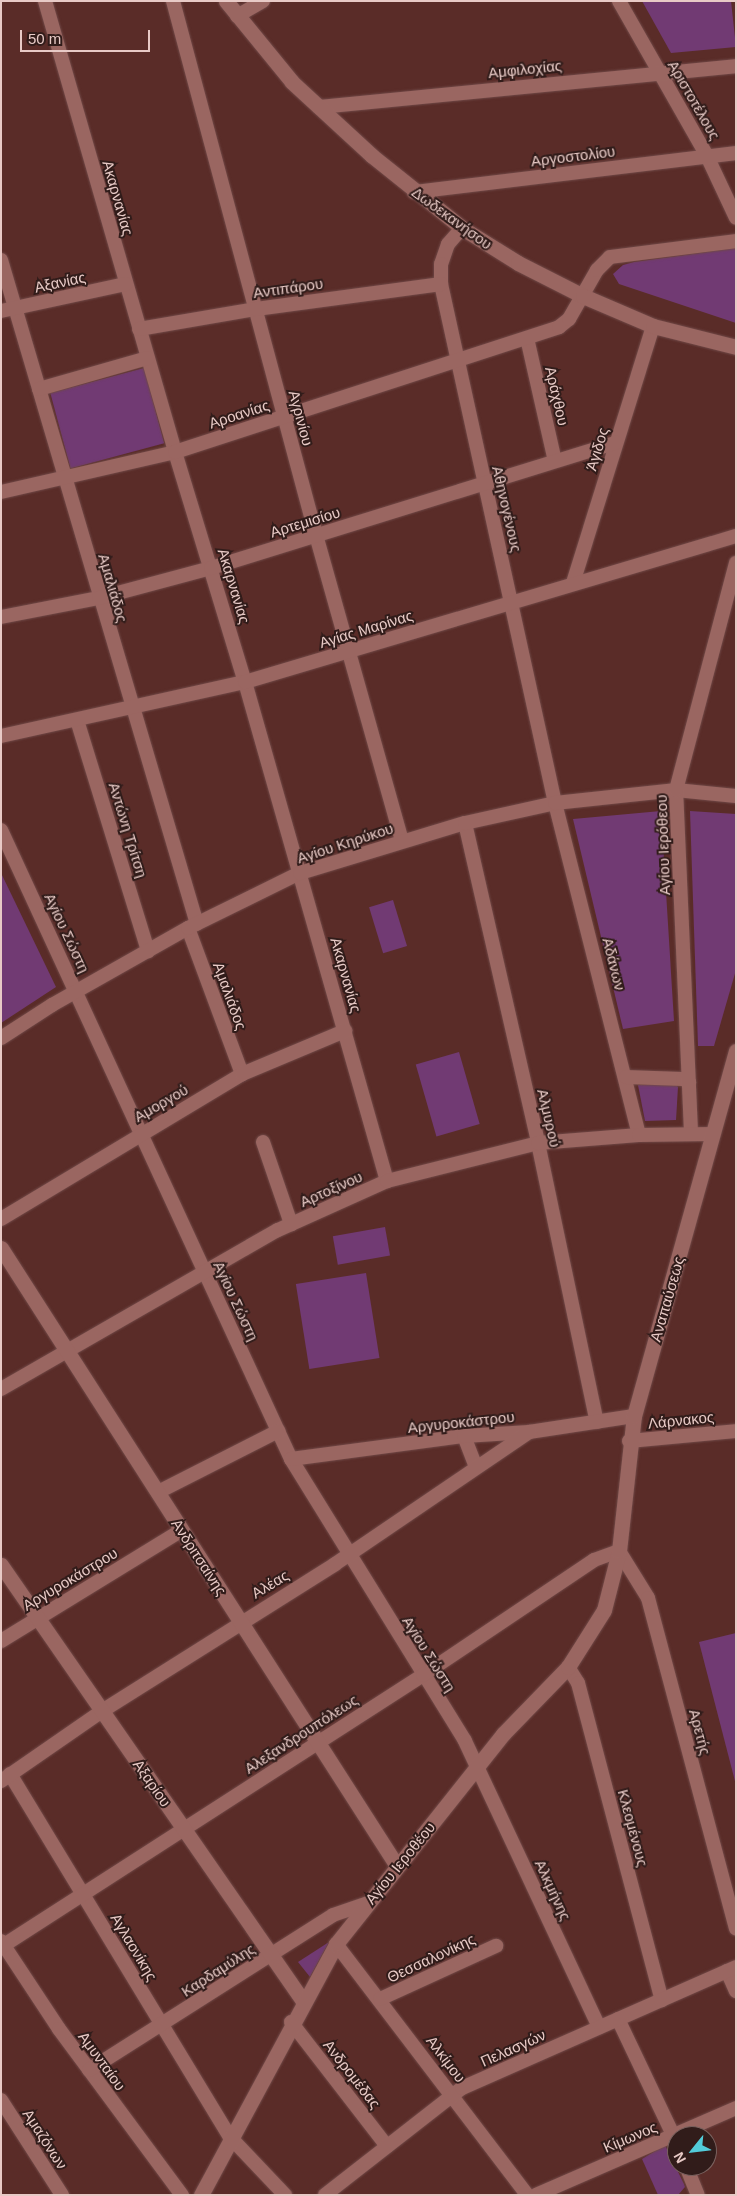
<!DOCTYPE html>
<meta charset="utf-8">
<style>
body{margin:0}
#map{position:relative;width:737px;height:2196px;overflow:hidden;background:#5a2c28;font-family:Arial,sans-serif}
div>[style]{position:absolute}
.green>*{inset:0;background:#713a73;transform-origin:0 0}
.roads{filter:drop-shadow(0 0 1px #704947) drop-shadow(0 0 1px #704947)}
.street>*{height:14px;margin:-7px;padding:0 7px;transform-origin:7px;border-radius:7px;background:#9a6661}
.secondary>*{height:15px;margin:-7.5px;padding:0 7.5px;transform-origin:7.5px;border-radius:7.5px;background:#9a6661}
span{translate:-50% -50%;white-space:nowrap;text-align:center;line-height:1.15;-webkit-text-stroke:4px #311c1a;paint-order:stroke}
.street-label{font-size:15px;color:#e8cac6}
.frame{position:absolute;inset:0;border:2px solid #e8cac6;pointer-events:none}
.north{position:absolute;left:667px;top:2126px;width:50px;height:50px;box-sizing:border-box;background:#311c1a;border:1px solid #7a625f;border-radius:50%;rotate:241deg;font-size:14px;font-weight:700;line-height:20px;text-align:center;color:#e8cac6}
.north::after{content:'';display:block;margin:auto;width:18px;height:22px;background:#52cbd9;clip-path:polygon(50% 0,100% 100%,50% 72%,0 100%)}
.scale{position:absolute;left:20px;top:30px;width:130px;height:22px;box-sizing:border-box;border:2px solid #e8cac6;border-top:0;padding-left:6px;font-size:15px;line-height:18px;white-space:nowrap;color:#e8cac6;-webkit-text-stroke:4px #311c1a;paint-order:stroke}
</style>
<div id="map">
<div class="green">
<div style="clip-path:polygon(642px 1px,731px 1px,736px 47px,671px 53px)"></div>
<div style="clip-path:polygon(736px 248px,736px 323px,619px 284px,613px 274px,623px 265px,634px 262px)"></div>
<div style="left:144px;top:368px;width:78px;height:97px;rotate:75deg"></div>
<div style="clip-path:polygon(661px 811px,674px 1021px,623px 1029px,573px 819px)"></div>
<div style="clip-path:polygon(690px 811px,736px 814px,736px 970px,714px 1046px,698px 1046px)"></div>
<div style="clip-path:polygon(1px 873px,56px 987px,1px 1023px)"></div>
<div style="left:393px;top:900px;width:48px;height:25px;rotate:73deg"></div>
<div style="left:459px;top:1052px;width:75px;height:45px;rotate:74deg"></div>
<div style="clip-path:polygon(675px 1084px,678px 1087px,676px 1120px,645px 1121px,638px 1085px)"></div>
<div style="left:385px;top:1227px;width:29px;height:53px;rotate:80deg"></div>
<div style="left:366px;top:1273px;width:86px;height:71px;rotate:81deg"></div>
<div style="clip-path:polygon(736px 1633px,736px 1785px,699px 1642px)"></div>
<div style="clip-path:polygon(329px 1942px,310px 1977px,298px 1962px)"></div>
<div style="clip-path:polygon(665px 2145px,684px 2184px,685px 2187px,678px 2195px,658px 2195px,642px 2159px)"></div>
</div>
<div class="roads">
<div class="street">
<div style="left:45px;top:1px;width:469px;rotate:73.9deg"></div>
<div style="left:175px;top:452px;width:240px;rotate:73.1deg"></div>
<div style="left:245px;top:682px;width:519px;rotate:74.12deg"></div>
<div style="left:173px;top:1px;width:553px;rotate:75.01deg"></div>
<div style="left:316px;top:535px;width:318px;rotate:74.3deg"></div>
<div style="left:619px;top:1px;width:178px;rotate:60.4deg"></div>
<div style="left:707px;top:156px;width:68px;rotate:64.9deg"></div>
<div style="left:237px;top:16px;width:30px;rotate:-30deg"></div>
<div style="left:319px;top:107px;width:419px;rotate:-5.6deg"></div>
<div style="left:414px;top:192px;width:324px;rotate:-6.9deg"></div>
<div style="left:462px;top:228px;width:21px;rotate:131deg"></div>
<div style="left:448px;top:244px;width:21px;rotate:109deg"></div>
<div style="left:441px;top:264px;width:20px;rotate:90deg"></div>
<div style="left:441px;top:284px;width:531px;rotate:77.61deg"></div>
<div style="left:555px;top:803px;width:342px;rotate:75.8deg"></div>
<div style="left:1px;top:260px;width:692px;rotate:73.55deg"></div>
<div style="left:1px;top:311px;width:128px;rotate:-12.2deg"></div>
<div style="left:139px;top:329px;width:119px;rotate:-9.7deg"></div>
<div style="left:256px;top:309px;width:187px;rotate:-7.7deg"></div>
<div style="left:527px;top:338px;width:126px;rotate:77.2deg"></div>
<div style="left:39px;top:389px;width:113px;rotate:-15.9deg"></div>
<div style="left:1px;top:492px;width:179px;rotate:-12.9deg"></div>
<div style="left:175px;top:452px;width:404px;rotate:-18deg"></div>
<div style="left:559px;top:327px;width:13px;rotate:-39deg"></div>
<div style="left:569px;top:319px;width:56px;rotate:-60.3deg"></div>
<div style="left:597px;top:270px;width:18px;rotate:-45deg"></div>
<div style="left:610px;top:257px;width:127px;rotate:-7.2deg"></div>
<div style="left:573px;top:583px;width:269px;rotate:-72.7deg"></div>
<div style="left:1px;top:617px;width:100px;rotate:-11deg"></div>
<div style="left:99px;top:598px;width:116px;rotate:-15deg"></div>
<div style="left:211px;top:568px;width:424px;rotate:-17.2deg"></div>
<div style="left:77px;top:720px;width:242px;rotate:72.9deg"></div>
<div style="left:1px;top:736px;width:250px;rotate:-12.5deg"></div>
<div style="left:245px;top:682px;width:512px;rotate:-16.56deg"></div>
<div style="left:465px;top:823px;width:328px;rotate:77.1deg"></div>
<div style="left:538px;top:1143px;width:285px;rotate:78.1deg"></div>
<div style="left:1px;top:830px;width:693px;rotate:65.25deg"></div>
<div style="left:291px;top:1459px;width:331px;rotate:58.3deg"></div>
<div style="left:465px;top:1741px;width:316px;rotate:64.9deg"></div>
<div style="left:188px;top:928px;width:156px;rotate:69.7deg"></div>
<div style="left:1px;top:1038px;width:61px;rotate:-32.9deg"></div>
<div style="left:52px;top:1005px;width:156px;rotate:-29.5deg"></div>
<div style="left:188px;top:928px;width:125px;rotate:-26.2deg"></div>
<div style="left:300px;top:873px;width:172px;rotate:-16.9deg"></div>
<div style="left:465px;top:823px;width:92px;rotate:-12.5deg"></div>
<div style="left:555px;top:803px;width:122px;rotate:-6.1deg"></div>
<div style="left:676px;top:790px;width:60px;rotate:5.7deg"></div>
<div style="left:626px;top:1077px;width:57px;rotate:2deg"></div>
<div style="left:683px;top:1079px;width:7px;rotate:27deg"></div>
<div style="left:691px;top:1132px;width:342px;rotate:-92.5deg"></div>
<div style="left:676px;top:790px;width:235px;rotate:-75.2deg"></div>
<div style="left:263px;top:1142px;width:87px;rotate:71.1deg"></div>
<div style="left:1px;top:1219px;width:281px;rotate:-31deg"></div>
<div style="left:242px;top:1074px;width:112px;rotate:-22.7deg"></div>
<div style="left:1px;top:1389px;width:319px;rotate:-29.9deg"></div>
<div style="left:278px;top:1230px;width:120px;rotate:-24.2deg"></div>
<div style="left:387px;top:1181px;width:156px;rotate:-14.1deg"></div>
<div style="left:538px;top:1143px;width:101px;rotate:-4.5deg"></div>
<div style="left:639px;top:1135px;width:74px;rotate:-0.8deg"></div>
<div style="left:464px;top:1436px;width:33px;rotate:69deg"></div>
<div style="left:629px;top:1441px;width:107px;rotate:-5.3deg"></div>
<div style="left:291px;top:1459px;width:175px;rotate:-7.6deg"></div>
<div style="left:464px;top:1436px;width:65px;rotate:-3.5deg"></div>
<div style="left:529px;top:1432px;width:106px;rotate:-8.7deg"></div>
<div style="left:158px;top:1492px;width:135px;rotate:-26.9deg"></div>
<div style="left:1px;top:1641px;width:212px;rotate:-31.5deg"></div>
<div style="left:568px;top:1667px;width:19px;rotate:58deg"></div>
<div style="left:578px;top:1683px;width:328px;rotate:75.2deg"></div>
<div style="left:10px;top:1774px;width:424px;rotate:58.8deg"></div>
<div style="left:230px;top:2137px;width:80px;rotate:46.5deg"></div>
<div style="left:1px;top:1781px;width:123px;rotate:-34.7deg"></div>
<div style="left:102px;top:1711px;width:275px;rotate:-32.2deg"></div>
<div style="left:335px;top:1564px;width:235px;rotate:-34.2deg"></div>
<div style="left:1px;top:1941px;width:105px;rotate:56.6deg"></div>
<div style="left:59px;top:2029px;width:207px;rotate:53.5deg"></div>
<div style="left:336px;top:1944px;width:315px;rotate:52.7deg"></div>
<div style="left:1px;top:1947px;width:502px;rotate:-32.8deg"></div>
<div style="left:423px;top:1675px;width:206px;rotate:-33.9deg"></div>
<div style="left:594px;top:1560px;width:27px;rotate:-20deg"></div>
<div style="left:619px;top:1551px;width:55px;rotate:58.3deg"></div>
<div style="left:648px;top:1598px;width:342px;rotate:75.1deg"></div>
<div style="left:727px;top:1971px;width:22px;rotate:66deg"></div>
<div style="left:380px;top:1999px;width:128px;rotate:-24.6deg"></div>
<div style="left:618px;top:2019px;width:137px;rotate:64.6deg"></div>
<div style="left:291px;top:2022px;width:157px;rotate:52.3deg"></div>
<div style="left:89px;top:2070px;width:289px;rotate:-32.4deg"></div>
<div style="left:333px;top:1915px;width:36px;rotate:-19deg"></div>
<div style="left:1px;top:2100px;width:113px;rotate:57.3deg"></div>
<div style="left:686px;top:2166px;width:31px;rotate:68deg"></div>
<div style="left:325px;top:2195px;width:174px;rotate:-38deg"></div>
<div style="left:462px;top:2088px;width:300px;rotate:-23.8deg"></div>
<div style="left:536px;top:2195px;width:218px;rotate:-23.5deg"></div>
</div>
<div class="secondary">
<div style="left:226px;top:1px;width:104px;rotate:50.8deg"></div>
<div style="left:292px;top:82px;width:108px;rotate:42.7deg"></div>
<div style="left:371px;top:155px;width:117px;rotate:38.7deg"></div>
<div style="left:462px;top:228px;width:66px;rotate:32deg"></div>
<div style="left:518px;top:263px;width:73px;rotate:26.9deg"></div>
<div style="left:583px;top:296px;width:76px;rotate:23.2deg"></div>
<div style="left:653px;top:326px;width:86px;rotate:14.2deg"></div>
<div style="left:1px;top:1248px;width:734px;rotate:57.35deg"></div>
<div style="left:1px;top:1565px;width:530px;rotate:55.29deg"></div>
<div style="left:201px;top:2195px;width:285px;rotate:-61.7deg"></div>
<div style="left:336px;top:1944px;width:268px;rotate:-51.5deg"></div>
<div style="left:503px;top:1734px;width:93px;rotate:-45.9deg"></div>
<div style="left:568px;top:1667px;width:67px;rotate:-57.7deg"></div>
<div style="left:604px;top:1610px;width:61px;rotate:-75.7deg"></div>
<div style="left:619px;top:1551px;width:136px;rotate:-83.7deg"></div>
<div style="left:634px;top:1416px;width:379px;rotate:-74.4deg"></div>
</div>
</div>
<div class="street-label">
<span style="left:525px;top:69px;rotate:-6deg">Αμφιλοχίας</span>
<span style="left:694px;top:100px;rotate:60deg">Αριστοτέλους</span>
<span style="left:573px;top:156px;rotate:-7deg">Αργοστολίου</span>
<span style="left:118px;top:198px;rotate:74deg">Ακαρνανίας</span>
<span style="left:452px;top:218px;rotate:36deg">Δωδεκανήσου</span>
<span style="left:60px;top:282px;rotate:-12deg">Αξανίας</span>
<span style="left:288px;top:288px;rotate:-8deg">Αντιπάρου</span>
<span style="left:557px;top:396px;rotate:77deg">Αράχθου</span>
<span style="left:239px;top:414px;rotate:-18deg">Αροανίας</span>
<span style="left:301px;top:418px;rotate:75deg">Αγρινίου</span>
<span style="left:597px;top:449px;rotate:-73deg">Άγιδος</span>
<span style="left:507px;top:509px;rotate:77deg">Αθηνογένους</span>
<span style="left:305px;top:522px;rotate:-17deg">Αρτεμισίου</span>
<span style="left:234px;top:586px;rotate:73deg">Ακαρνανίας</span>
<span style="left:113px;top:588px;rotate:74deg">Αμαλιάδος</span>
<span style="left:366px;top:629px;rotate:-17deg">Αγίας Μαρίνας</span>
<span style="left:128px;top:830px;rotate:73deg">Αντώνη Τρίτση</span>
<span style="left:345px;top:843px;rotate:-18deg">Αγίου Κηρύκου</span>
<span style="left:663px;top:845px;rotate:-92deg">Αγίου Ιερόθεου</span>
<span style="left:67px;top:933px;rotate:65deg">Αγίου Σώστη</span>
<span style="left:614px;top:964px;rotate:76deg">Αδάνων</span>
<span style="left:346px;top:975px;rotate:74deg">Ακαρνανίας</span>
<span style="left:230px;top:996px;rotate:70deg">Αμαλιάδος</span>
<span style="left:161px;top:1103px;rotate:-30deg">Αμοργού</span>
<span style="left:549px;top:1118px;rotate:77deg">Αλμυρού</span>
<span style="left:331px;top:1189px;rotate:-24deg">Αρτοξίνου</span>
<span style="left:667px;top:1299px;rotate:-74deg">Αναπαύσεως</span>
<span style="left:236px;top:1301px;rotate:65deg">Αγίου Σώστη</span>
<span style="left:681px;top:1420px;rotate:-6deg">Λάρνακος</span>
<span style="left:461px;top:1422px;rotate:-6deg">Αργυροκάστρου</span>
<span style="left:199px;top:1557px;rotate:57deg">Ανδριτσαίνης</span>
<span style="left:70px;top:1579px;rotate:-31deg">Αργυροκάστρου</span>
<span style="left:270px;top:1584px;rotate:-31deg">Αλέας</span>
<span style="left:429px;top:1654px;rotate:58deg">Αγίου Σώστη</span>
<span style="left:700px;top:1732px;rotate:75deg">Αρετής</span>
<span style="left:301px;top:1734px;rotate:-33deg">Αλεξανδρουπόλεως</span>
<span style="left:152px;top:1783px;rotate:55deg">Αξαρίου</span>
<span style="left:633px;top:1828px;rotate:75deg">Κλεομένους</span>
<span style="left:400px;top:1863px;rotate:-51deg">Αγίου Ιεροθέου</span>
<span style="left:553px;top:1890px;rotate:65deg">Αλκμήνης</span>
<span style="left:134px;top:1947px;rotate:59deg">Αγλαονίκης</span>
<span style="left:431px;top:1958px;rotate:-25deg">Θεσσαλονίκης</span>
<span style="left:218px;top:1970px;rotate:-33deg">Καρδαμύλης</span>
<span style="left:513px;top:2048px;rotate:-24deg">Πελασγών</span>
<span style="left:446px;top:2059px;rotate:53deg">Αλκίμου</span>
<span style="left:102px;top:2061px;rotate:54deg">Αμυνταίου</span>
<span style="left:352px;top:2074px;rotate:52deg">Ανδρομέδας</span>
<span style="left:630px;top:2137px;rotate:-23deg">Κίμωνος</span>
<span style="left:45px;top:2139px;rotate:57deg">Αμαζόνων</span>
</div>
<div class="frame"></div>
<div class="north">N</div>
<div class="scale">50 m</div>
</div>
